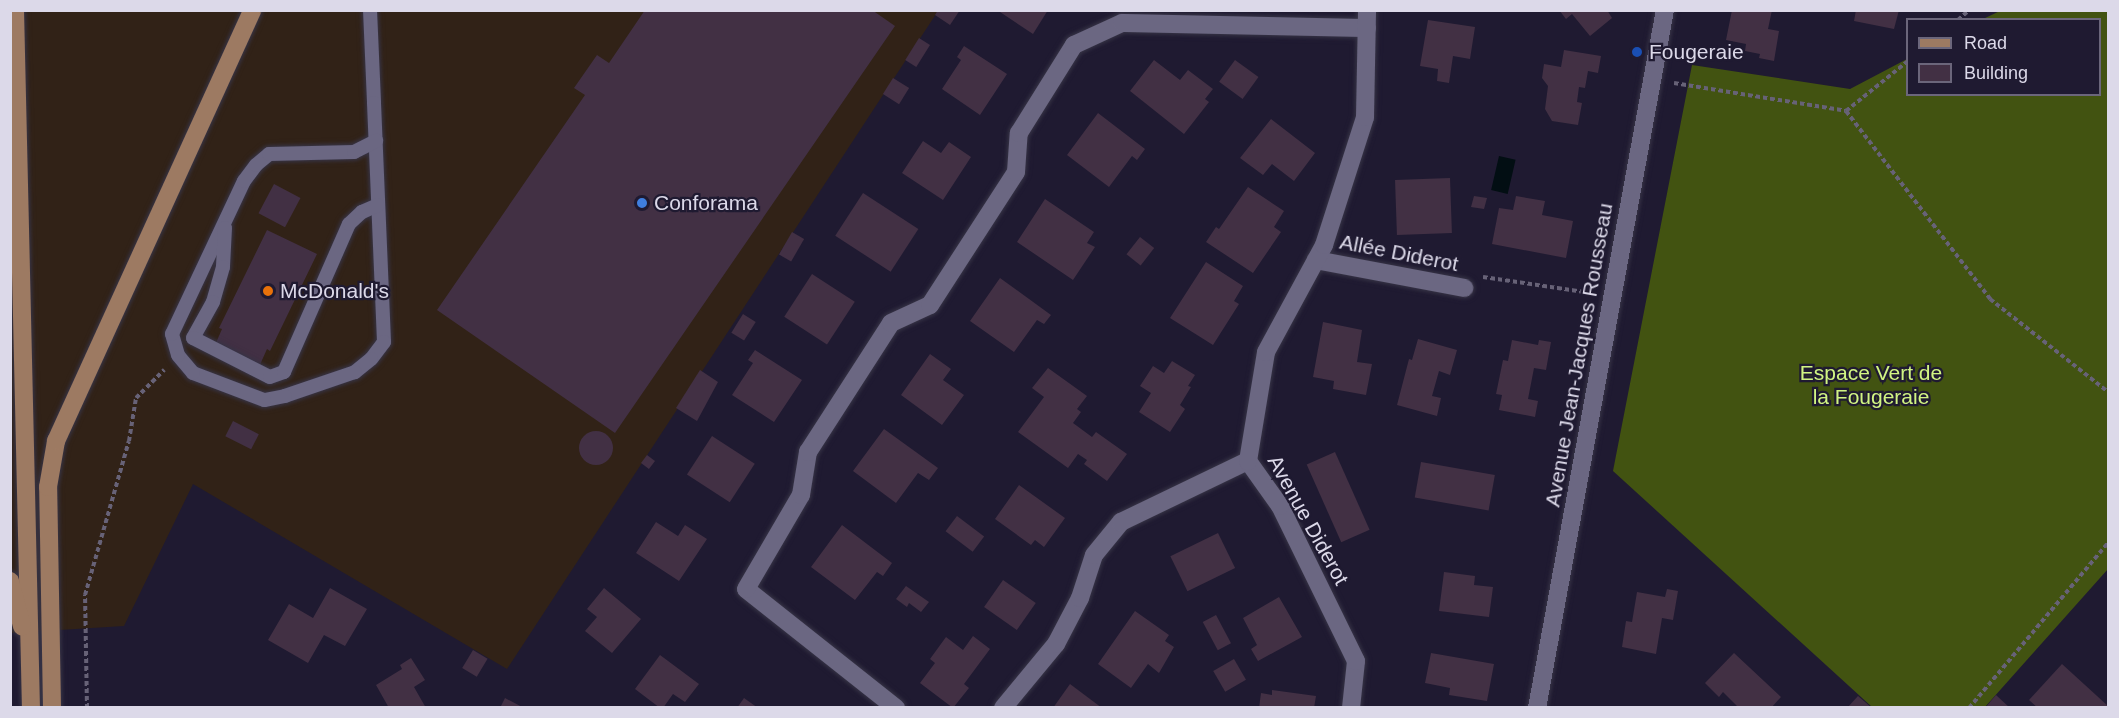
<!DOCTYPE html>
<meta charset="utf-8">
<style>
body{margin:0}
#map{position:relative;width:2119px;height:718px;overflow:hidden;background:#1f1a31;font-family:Helvetica,sans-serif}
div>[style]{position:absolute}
.commercial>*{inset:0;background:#312217}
.forest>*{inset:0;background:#425311}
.water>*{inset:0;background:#020e13;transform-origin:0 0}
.building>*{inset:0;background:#423044;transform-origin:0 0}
.round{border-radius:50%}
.path>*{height:4px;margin-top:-2px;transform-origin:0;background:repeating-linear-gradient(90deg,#676277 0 4.5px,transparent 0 7.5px)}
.roads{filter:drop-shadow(0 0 2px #373446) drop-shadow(0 0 2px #373446)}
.service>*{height:14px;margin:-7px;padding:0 7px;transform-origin:7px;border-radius:7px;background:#6b6782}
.minor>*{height:18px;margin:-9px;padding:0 9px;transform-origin:9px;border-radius:9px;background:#6b6782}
.tertiary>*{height:18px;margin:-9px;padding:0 9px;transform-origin:9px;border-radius:9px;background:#6b6782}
.primary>*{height:18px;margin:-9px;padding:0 9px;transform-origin:9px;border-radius:9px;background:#9d7a62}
.dots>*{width:16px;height:16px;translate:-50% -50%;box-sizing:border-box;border:3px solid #1f1a31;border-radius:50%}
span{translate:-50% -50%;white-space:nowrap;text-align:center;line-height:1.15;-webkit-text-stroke:4.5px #1f1a31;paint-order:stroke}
.poi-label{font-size:21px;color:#dcd9e9}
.left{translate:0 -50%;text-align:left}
.street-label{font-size:21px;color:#dcd9e9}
.park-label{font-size:21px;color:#d1f483}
.frame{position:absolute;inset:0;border:12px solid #dcd9e9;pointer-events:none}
.legend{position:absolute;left:1906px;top:18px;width:195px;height:78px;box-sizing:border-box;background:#1f1a31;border:2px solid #6b667b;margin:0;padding:8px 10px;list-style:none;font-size:18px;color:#dcd9e9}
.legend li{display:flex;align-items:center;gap:12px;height:30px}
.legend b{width:30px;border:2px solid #6b667b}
</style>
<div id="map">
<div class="commercial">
<div style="clip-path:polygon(11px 11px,938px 11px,507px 669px,193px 484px,124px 626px,11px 633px)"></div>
</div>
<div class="forest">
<div style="clip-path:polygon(2000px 11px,2108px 11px,2108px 569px,1985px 707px,1872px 707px,1613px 471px,1692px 65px,1850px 89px,1907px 59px,1908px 94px,2100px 94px,2100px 20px,1983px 19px)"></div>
</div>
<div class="water">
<div style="left:1499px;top:156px;width:17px;height:35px;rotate:13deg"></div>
</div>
<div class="building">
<div style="clip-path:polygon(645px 10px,872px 10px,895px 26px,615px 433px,437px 310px,585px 95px,574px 88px,597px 55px,609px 63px)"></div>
<div style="clip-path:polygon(938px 10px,960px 10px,950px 25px,935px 15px)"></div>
<div style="clip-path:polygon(997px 10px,1048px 10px,1033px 34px)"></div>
<div style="clip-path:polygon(1559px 10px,1607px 10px,1612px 18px,1590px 36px,1572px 14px,1566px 19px)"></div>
<div style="clip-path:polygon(1732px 10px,1772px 10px,1768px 29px,1779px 31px,1774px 61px,1759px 58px,1760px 54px,1745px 51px,1746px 44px,1726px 40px)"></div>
<div style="clip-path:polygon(1856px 10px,1899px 10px,1894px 29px,1854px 21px)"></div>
<div style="clip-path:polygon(1428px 20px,1475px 27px,1470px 59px,1453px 56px,1449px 83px,1437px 81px,1438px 69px,1420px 66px)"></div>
<div style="left:919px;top:38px;width:13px;height:26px;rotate:32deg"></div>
<div style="clip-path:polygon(964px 46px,1007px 74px,980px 115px,942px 89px,961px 60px,957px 57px)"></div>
<div style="clip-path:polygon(1564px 50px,1601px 56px,1598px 73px,1588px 71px,1585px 88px,1579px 87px,1577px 102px,1582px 103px,1578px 125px,1552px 121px,1545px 109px,1548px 86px,1542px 78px,1544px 64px,1561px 67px)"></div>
<div style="clip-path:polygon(1154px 60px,1180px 80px,1188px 70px,1213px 89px,1205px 99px,1209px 102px,1184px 134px,1130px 91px)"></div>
<div style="left:1235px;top:60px;width:29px;height:27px;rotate:36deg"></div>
<div style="left:893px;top:78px;width:19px;height:19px;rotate:32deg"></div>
<div style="clip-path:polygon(1098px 113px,1145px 149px,1137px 160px,1132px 156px,1109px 187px,1067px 155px)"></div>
<div style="clip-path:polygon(1271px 119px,1315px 153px,1294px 181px,1272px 164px,1263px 175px,1240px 158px)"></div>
<div style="clip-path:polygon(923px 141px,941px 153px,949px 142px,971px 157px,943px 200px,902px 173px)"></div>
<div style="left:1450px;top:178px;width:55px;height:55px;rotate:88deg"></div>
<div style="left:274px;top:184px;width:30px;height:33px;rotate:28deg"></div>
<div style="clip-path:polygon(1248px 187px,1284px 211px,1274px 227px,1281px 232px,1253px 273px,1206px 242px,1216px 227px,1219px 229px)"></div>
<div style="left:863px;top:193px;width:66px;height:51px;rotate:33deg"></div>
<div style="clip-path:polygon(1474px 196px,1487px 198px,1484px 209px,1471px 207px)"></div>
<div style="clip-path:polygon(1516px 196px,1545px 201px,1542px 215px,1573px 221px,1566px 258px,1492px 244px,1499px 208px,1513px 210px)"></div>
<div style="clip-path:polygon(1045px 199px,1094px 232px,1087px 243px,1095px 247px,1073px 280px,1017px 242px)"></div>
<div style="clip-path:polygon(267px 230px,317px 254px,270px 351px,267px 349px,259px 367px,215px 345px,222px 329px,219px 328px)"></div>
<div style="left:792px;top:232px;width:14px;height:26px;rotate:30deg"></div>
<div style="left:1140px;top:237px;width:18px;height:22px;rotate:38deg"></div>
<div style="clip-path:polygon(1206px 262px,1243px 286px,1234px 301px,1239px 304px,1213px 345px,1170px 318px)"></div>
<div style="left:812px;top:274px;width:51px;height:51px;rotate:33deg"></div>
<div style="clip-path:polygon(1000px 278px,1051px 315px,1044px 324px,1037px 320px,1014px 352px,970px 321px)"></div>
<div style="left:743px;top:314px;width:15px;height:22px;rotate:32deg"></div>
<div style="clip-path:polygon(1323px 322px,1362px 330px,1357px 362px,1372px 364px,1366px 395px,1333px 389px,1334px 381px,1313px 377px)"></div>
<div style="clip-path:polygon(1418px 339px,1457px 350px,1450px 375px,1439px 371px,1432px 396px,1441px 398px,1437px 416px,1397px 405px,1409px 359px,1412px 360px)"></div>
<div style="clip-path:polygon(1512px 340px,1538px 345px,1539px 340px,1551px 342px,1546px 370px,1534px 368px,1528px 399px,1538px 401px,1535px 417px,1499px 410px,1502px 395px,1496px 394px,1503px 360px,1508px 361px)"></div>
<div style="clip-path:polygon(755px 350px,802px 380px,774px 422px,732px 395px,753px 363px,748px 360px)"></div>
<div style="clip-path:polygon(930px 354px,951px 369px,943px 380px,964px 395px,942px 425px,901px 395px)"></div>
<div style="clip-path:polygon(1172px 361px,1195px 375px,1188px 386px,1191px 387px,1180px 405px,1185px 409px,1170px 432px,1139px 412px,1151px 393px,1140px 386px,1153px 366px,1164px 373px)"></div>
<div style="clip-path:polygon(1048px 368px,1087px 396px,1077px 409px,1081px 412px,1073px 423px,1092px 437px,1096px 432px,1127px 454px,1107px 481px,1084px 464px,1087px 460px,1078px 454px,1068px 468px,1018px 432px,1044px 397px,1032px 388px)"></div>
<div style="clip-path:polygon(700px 370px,718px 382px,697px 421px,676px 408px)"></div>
<div style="left:233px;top:421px;width:29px;height:17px;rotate:27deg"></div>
<div style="clip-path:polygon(884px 429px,938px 468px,929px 480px,918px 473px,896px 503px,853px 471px)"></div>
<div class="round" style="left:579px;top:431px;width:34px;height:34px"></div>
<div style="left:712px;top:436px;width:51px;height:46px;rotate:33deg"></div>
<div style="left:1335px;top:452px;width:85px;height:31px;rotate:66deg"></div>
<div style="left:647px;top:455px;width:10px;height:10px;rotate:37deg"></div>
<div style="left:1421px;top:462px;width:75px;height:36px;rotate:10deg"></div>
<div style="clip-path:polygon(1019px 485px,1065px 518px,1044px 547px,1035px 540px,1031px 545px,995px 519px)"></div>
<div style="left:957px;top:516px;width:34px;height:19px;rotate:37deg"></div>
<div style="clip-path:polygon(656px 522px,678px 536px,685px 525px,707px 539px,679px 581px,636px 553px)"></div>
<div style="clip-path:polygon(842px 525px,892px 563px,883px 576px,877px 572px,855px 600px,811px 567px)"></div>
<div style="left:1218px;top:533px;width:39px;height:53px;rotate:64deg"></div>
<div style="clip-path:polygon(1444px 572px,1475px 576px,1474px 585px,1493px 587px,1489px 617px,1439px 611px)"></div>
<div style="left:1003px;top:580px;width:40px;height:33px;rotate:35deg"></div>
<div style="clip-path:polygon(906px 586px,929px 602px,921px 612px,909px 603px,907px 607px,896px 599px)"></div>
<div style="clip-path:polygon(330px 588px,367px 609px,345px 646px,324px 635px,308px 663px,268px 640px,289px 604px,313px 618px)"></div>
<div style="clip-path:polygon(604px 588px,641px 619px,612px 653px,585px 631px,597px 617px,587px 609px)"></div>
<div style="clip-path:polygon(1667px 589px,1678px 591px,1673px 620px,1662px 618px,1656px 654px,1622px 647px,1626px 621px,1632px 622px,1637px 592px,1665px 597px)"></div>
<div style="clip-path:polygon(1279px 597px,1302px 637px,1258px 661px,1251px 649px,1257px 645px,1243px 618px)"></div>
<div style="clip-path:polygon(1135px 611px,1169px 635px,1165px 641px,1174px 647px,1159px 673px,1148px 664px,1131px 688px,1098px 664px)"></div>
<div style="left:1216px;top:615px;width:32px;height:15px;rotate:62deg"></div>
<div style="clip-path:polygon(973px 636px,990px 649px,964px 684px,969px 688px,953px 708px,920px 683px,935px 663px,930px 659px,946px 637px,963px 650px)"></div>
<div style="left:473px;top:650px;width:17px;height:21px;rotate:31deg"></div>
<div style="clip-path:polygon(1431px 653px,1494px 664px,1487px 701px,1449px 695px,1450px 688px,1425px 683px)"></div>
<div style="clip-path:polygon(1734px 653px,1781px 697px,1771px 708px,1739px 708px,1723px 692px,1719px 697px,1705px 683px)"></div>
<div style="clip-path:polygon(660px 655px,699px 684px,685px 702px,673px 694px,663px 708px,660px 708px,635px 689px)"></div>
<div style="clip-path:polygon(411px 658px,425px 680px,414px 687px,426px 708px,389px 708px,376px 685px,402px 669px,400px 665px)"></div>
<div style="left:1234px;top:659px;width:24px;height:24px;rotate:60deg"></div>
<div style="clip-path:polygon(2062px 664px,2108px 706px,2108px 708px,2038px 708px,2029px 700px)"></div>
<div style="clip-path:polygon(1070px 684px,1102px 708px,1053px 708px)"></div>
<div style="clip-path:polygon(1272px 690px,1316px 696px,1314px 708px,1259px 708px,1261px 693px,1272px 695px)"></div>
<div style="clip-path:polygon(1996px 695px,2010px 708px,1985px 708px)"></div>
<div style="clip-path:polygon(1858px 696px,1872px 708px,1847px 708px)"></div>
<div style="clip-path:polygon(505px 698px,524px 708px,500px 708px)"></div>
<div style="clip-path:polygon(744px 698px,758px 708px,737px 708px)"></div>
</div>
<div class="path">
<div style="left:1958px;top:20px;width:15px;rotate:-42deg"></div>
<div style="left:1674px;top:83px;width:174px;rotate:9.2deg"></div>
<div style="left:1846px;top:111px;width:80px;rotate:-38.9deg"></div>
<div style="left:1846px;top:111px;width:237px;rotate:52.5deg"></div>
<div style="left:1990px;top:299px;width:150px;rotate:38.2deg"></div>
<div style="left:1483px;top:277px;width:109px;rotate:8.4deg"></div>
<div style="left:87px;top:708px;width:113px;rotate:-91deg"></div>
<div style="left:85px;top:595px;width:160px;rotate:-74.1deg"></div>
<div style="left:129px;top:441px;width:44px;rotate:-80.8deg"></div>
<div style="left:136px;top:398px;width:40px;rotate:-45deg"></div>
<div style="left:1969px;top:708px;width:216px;rotate:-49.9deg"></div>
</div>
<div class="roads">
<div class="service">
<div style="left:370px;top:10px;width:93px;rotate:87.5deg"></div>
<div style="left:374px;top:103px;width:239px;rotate:87.6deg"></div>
<div style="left:384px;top:342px;width:21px;rotate:127deg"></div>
<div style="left:371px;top:359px;width:21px;rotate:141deg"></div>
<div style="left:355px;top:372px;width:74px;rotate:161.1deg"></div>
<div style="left:285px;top:396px;width:21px;rotate:169deg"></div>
<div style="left:264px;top:400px;width:76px;rotate:-159.2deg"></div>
<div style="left:193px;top:373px;width:23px;rotate:-130deg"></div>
<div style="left:178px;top:355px;width:22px;rotate:-106deg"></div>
<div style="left:172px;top:334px;width:169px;rotate:-64.8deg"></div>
<div style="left:244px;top:181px;width:20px;rotate:-53deg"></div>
<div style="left:256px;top:165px;width:17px;rotate:-40deg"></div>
<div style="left:269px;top:154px;width:85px;rotate:-1.3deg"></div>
<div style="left:354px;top:152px;width:25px;rotate:-27deg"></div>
<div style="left:225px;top:228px;width:39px;rotate:93deg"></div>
<div style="left:223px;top:267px;width:36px;rotate:106deg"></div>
<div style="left:213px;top:302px;width:41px;rotate:119.1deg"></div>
<div style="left:193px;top:338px;width:86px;rotate:26.9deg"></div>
<div style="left:270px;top:377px;width:15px;rotate:-20deg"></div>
<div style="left:284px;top:372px;width:162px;rotate:-66.3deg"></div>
<div style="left:349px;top:224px;width:18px;rotate:-43deg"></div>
<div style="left:362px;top:212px;width:17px;rotate:-24deg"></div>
</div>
<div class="minor">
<div style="left:1316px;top:260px;width:151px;rotate:10.7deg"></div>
<div style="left:896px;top:708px;width:191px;rotate:-141.6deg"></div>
<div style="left:746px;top:589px;width:109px;rotate:-59.7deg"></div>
<div style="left:801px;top:495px;width:44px;rotate:-80.8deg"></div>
<div style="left:808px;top:452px;width:153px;rotate:-57.2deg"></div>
<div style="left:891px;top:323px;width:43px;rotate:-24.8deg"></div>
<div style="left:930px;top:305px;width:158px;rotate:-57.1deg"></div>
<div style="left:1016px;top:172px;width:39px;rotate:-86deg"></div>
<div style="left:1019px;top:133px;width:104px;rotate:-58deg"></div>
<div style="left:1074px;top:45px;width:53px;rotate:-24.6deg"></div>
<div style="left:1122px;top:23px;width:245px;rotate:1.2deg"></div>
<div style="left:1003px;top:708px;width:83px;rotate:-50.4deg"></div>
<div style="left:1056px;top:644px;width:52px;rotate:-62.4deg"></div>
<div style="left:1080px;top:598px;width:45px;rotate:-72deg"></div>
<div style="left:1094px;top:555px;width:43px;rotate:-50.7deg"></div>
<div style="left:1121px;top:522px;width:141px;rotate:-25.7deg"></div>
<div style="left:1351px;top:708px;width:47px;rotate:-83.9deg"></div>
<div style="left:1356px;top:661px;width:173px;rotate:-116.1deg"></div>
<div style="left:1280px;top:506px;width:55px;rotate:-125.4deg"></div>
<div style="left:1248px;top:461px;width:110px;rotate:-80.6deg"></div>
<div style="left:1266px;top:352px;width:122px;rotate:-61.5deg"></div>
<div style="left:1324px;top:245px;width:134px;rotate:-72.2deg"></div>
<div style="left:1365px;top:117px;width:107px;rotate:-88.9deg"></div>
</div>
<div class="tertiary">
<div style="left:1537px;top:708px;width:710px;rotate:-79.61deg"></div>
</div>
<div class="primary">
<div style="left:15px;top:10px;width:698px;rotate:88.69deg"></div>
<div style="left:10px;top:581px;width:47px;rotate:75.1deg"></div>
<div style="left:52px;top:708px;width:221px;rotate:-91deg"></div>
<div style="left:48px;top:487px;width:47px;rotate:-80.1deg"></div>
<div style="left:56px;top:441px;width:473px;rotate:-65.5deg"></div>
</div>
</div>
<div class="dots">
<div style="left:1637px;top:52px;background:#1a4fb4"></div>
<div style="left:642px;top:203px;background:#3f7fe0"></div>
<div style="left:268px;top:291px;background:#e8710a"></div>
</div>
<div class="poi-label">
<span class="left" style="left:1649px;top:52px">Fougeraie</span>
<span class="left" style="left:654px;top:203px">Conforama</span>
<span class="left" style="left:280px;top:291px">McDonald's</span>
</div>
<div class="street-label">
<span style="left:1399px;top:253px;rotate:11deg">Allée Diderot</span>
<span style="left:1579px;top:355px;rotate:-80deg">Avenue Jean-Jacques Rousseau</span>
<span style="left:1308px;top:520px;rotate:61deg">Avenue Diderot</span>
</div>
<div class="park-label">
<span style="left:1871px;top:385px">Espace Vert de<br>la Fougeraie</span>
</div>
<div class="frame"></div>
<ul class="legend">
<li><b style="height:8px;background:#9d7a62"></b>Road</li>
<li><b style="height:16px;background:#423044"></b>Building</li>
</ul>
</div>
